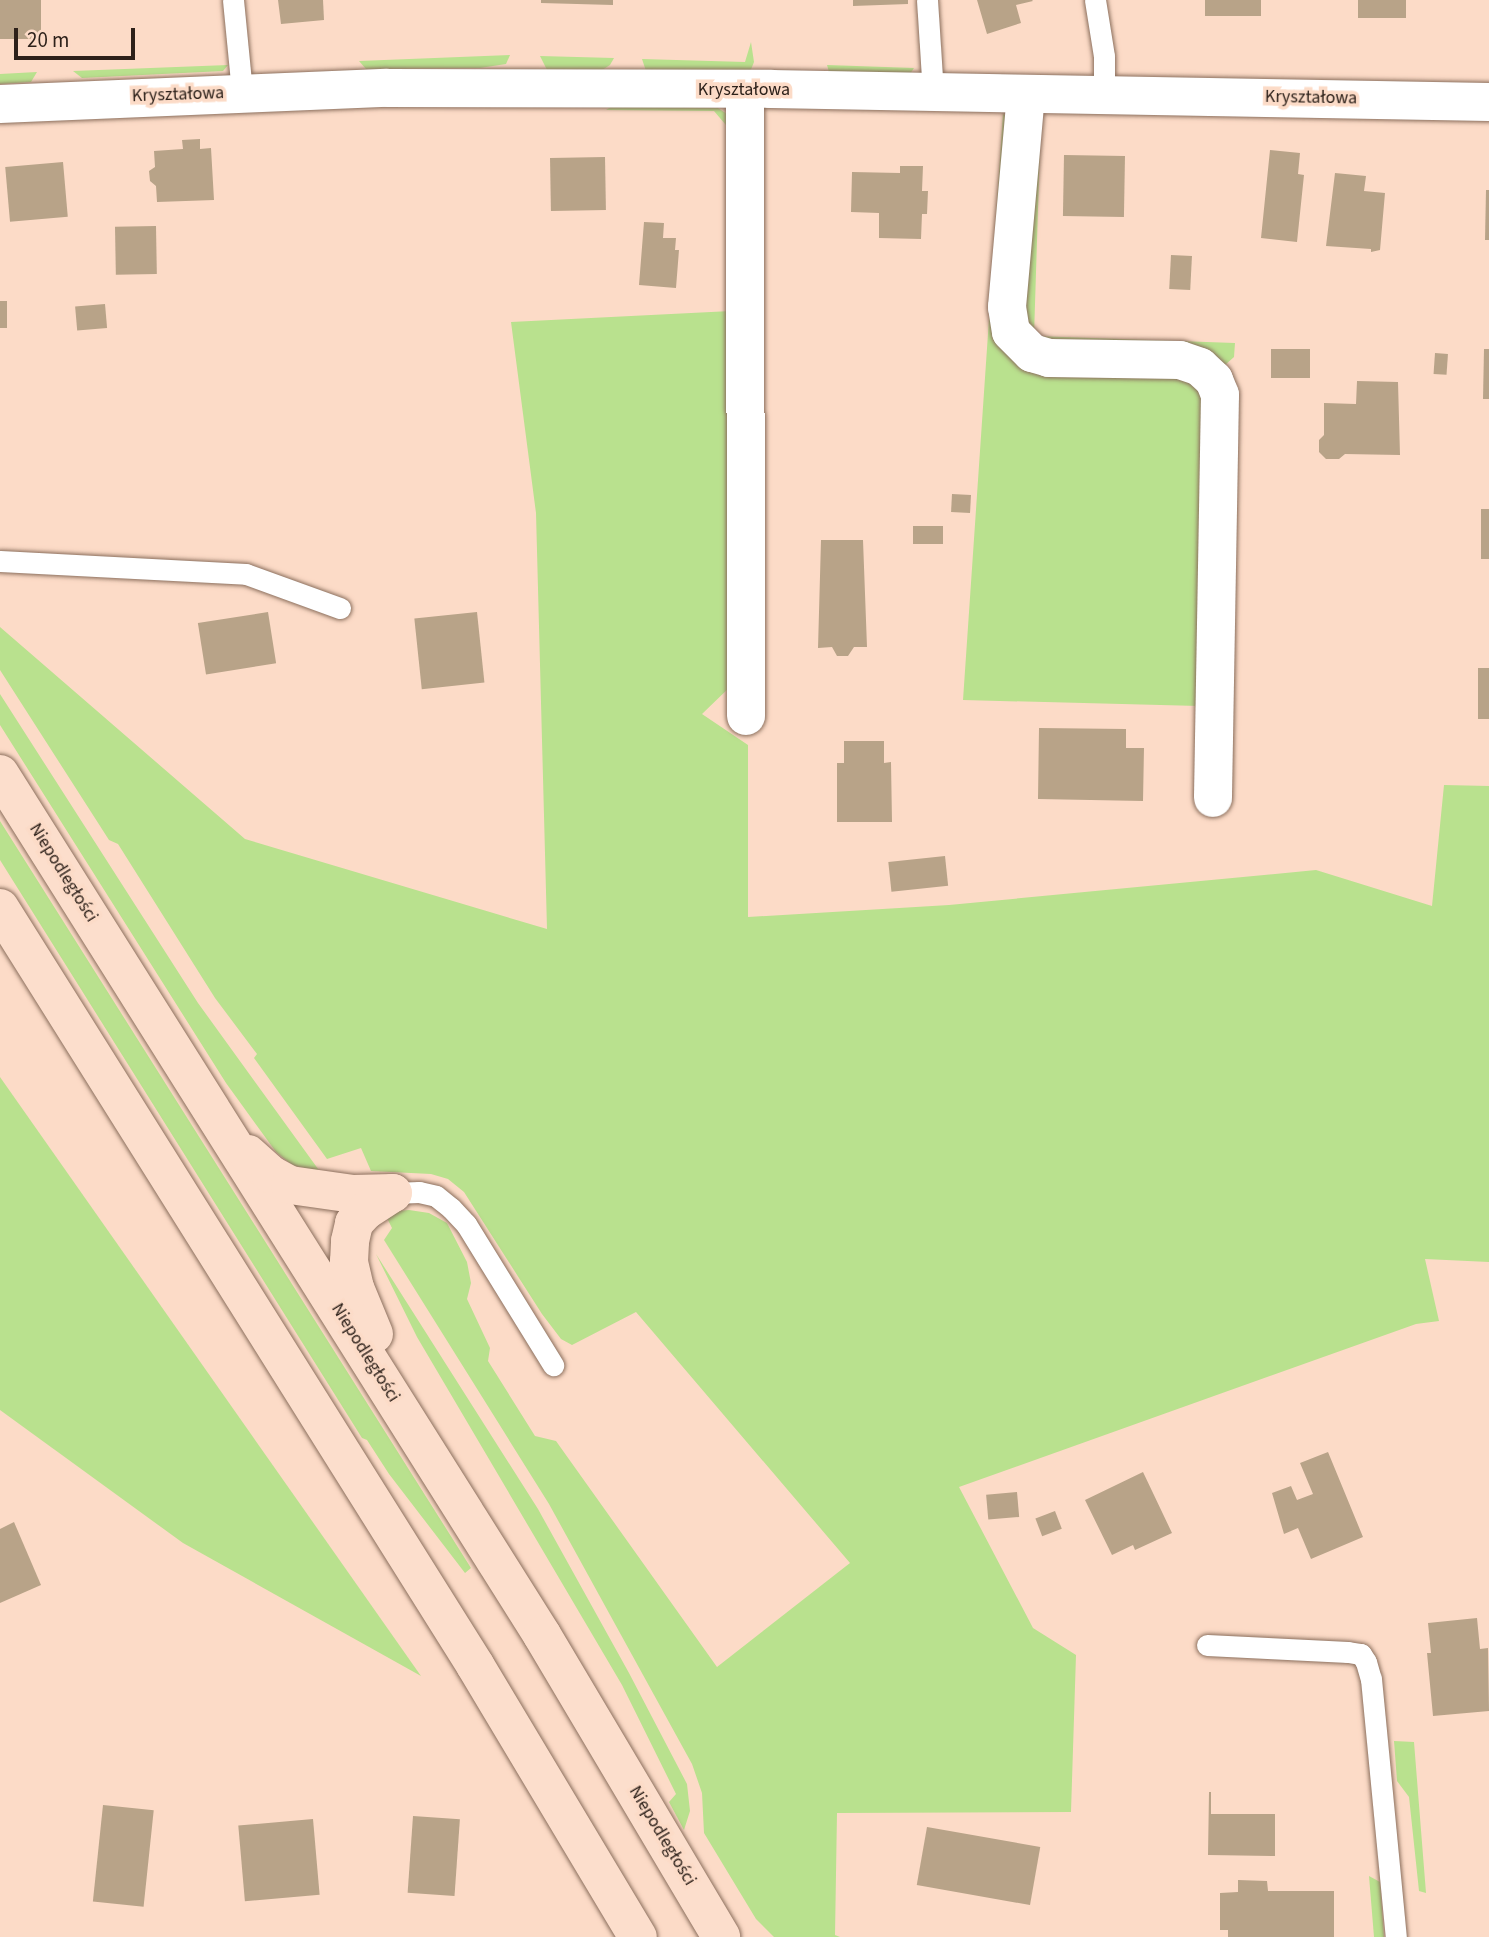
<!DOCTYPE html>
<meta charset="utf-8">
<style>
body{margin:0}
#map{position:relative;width:1489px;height:1937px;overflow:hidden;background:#fcdbc7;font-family:"Source Sans 3",sans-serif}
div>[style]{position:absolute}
.green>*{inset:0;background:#b9e18e}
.building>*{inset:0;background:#b8a388;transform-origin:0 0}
.roads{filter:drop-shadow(0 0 2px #8b6f5d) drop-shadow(0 0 2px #8b6f5d)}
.lane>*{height:21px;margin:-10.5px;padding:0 10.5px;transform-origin:10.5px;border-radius:10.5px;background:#fff}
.street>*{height:38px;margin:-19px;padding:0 19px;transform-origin:19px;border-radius:19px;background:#fff}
.secondary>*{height:38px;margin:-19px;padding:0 19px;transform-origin:19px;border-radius:19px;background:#fcdecc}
span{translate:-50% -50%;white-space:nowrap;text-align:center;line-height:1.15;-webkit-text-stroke:7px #fcdbc7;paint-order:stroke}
.street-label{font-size:18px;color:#2d211a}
.scale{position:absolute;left:14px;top:28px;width:121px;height:32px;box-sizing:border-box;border:4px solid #2d211a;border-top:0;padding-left:9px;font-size:21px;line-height:24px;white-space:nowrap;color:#2d211a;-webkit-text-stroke:5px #fcdbc7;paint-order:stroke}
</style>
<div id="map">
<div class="green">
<div style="clip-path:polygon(751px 42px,754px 62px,750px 72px,646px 71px,642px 59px,745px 62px)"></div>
<div style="clip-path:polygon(510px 55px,506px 64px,480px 68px,366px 69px,359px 61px)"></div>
<div style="clip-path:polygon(540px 56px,614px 58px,610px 65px,599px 72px,547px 70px)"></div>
<div style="clip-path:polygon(228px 65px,223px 71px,82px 78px,73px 71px)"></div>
<div style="clip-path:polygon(827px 65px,914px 68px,910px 74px,829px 72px)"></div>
<div style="clip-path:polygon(37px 72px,31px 82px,0 84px,0 74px)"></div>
<div style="clip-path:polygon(614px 105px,718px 108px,727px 114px,739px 141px,738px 672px,732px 685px,702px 714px,748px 745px,748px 917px,949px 905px,1316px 870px,1432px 906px,1444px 785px,1489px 786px,1489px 1262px,1425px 1259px,1439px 1321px,1416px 1324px,959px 1487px,1033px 1628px,1076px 1655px,1071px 1812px,837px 1813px,835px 1935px,840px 1937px,774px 1937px,756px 1919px,704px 1833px,702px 1793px,692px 1764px,549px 1504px,384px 1240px,392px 1228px,387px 1218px,396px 1211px,409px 1210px,429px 1213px,447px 1223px,467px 1262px,471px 1283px,467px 1299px,490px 1348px,488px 1361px,535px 1436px,556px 1441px,717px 1667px,850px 1563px,636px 1312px,572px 1345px,561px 1339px,542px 1314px,464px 1192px,448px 1179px,431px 1174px,371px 1171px,361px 1148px,327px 1159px,254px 1058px,257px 1054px,215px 998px,118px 844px,109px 840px,0 670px,0 627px,245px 839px,547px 929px,536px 513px,511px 322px,731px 311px,731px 131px,714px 111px,606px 110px)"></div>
<div style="clip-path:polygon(1003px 114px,1013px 121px,1000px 330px,1178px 370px,1202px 384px,1199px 706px,963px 700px)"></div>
<div style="clip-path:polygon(1041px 114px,1034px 336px,1235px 343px,1234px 357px,1225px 365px,1187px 351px,1047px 347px,1027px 334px,1021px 321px,1018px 298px,1036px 120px)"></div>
<div style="clip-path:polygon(0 694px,198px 1003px,321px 1173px,292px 1165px,276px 1152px,226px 1083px,0 725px)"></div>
<div style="clip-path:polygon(0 821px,471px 1568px,465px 1573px,389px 1474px,367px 1440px,362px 1438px,0 860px)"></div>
<div style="clip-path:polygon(0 1077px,421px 1676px,183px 1543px,0 1410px)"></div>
<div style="clip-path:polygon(376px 1254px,538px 1509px,629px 1673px,687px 1784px,690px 1811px,684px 1830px,669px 1802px,676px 1794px,622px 1685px,417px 1337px)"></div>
<div style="clip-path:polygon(1394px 1741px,1414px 1742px,1426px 1893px,1419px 1891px,1409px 1797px,1397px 1781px)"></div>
<div style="clip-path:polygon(1369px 1876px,1380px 1882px,1384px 1937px,1374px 1937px)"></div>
</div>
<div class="building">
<div style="left:0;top:0;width:41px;height:39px"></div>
<div style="clip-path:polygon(278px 0,323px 0,324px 20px,281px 24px)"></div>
<div style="clip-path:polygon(541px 0,613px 0,613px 5px,541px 3px)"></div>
<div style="clip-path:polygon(853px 0,908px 0,908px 4px,853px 6px)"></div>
<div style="clip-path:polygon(977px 0,1032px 0,1033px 1px,1016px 5px,1021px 23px,987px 34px)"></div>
<div style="left:1205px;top:0;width:56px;height:16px"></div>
<div style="left:1358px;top:0;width:48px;height:18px"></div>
<div style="clip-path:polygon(200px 139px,200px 149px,211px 148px,214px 200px,157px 202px,156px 186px,150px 181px,149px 171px,155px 167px,154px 151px,183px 149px,182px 140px)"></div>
<div style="clip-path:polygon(1270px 150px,1300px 153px,1298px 174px,1304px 175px,1297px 242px,1261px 238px)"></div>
<div style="left:1064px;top:155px;width:61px;height:61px;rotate:1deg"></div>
<div style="left:605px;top:157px;width:53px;height:55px;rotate:89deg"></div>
<div style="left:63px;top:162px;width:55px;height:58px;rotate:85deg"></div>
<div style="clip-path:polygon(900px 166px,923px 166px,922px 191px,928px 191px,927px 214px,922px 214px,921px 239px,879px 238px,879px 213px,851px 212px,852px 172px,900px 173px)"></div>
<div style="clip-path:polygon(1335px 173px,1366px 176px,1364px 191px,1385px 193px,1380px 250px,1371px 252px,1371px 249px,1326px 246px)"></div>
<div style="clip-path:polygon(1486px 190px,1489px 190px,1489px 240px,1485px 240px)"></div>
<div style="clip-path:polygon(644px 222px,664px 223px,663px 238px,676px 238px,675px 250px,679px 250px,676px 288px,639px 285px)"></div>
<div style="left:156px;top:226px;width:48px;height:41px;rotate:89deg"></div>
<div style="left:1171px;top:255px;width:21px;height:34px;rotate:3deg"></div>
<div style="left:0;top:301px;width:7px;height:27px"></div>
<div style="left:105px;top:304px;width:24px;height:30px;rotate:85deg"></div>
<div style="left:1271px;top:349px;width:39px;height:29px"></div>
<div style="clip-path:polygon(1484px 349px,1489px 349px,1489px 399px,1483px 399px)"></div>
<div style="left:1435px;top:353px;width:13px;height:21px;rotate:4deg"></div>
<div style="clip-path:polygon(1357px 381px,1398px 382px,1400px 455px,1345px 454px,1339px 459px,1326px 459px,1319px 452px,1319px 440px,1324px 435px,1324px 403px,1356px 404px)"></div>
<div style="left:952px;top:494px;width:19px;height:18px;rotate:3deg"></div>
<div style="left:1481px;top:509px;width:8px;height:50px"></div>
<div style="left:943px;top:526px;width:18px;height:30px;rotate:90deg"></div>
<div style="clip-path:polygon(821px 540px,863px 540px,867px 647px,854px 647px,848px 656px,837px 656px,832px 647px,818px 648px)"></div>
<div style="left:268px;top:612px;width:52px;height:71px;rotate:81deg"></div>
<div style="left:477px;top:612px;width:71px;height:63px;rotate:84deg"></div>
<div style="left:1478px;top:668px;width:11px;height:51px"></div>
<div style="clip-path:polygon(1039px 728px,1126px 729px,1126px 748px,1144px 748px,1143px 801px,1038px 799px)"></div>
<div style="clip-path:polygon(844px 741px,884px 741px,884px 763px,891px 762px,892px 822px,837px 822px,837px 763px,844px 763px)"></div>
<div style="left:945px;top:856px;width:30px;height:57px;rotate:84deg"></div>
<div style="clip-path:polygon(1328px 1452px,1363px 1537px,1311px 1559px,1298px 1528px,1284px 1534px,1272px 1493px,1291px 1486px,1297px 1500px,1313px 1494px,1300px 1463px)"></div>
<div style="clip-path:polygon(1143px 1472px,1172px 1533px,1135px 1550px,1133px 1545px,1112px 1555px,1085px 1500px)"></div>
<div style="left:1017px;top:1492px;width:25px;height:31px;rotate:85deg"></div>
<div style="left:1055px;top:1511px;width:19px;height:21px;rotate:69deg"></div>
<div style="clip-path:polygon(14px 1522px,41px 1585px,0 1603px,0 1529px)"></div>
<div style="clip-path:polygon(1477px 1618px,1480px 1649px,1488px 1648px,1489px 1711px,1433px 1716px,1427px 1653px,1431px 1653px,1428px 1623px)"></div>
<div style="clip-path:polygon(1209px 1792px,1211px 1792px,1211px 1814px,1275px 1814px,1275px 1856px,1208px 1855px)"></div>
<div style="left:103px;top:1805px;width:51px;height:97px;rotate:6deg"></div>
<div style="left:413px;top:1816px;width:47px;height:77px;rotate:4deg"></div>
<div style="left:313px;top:1819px;width:76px;height:75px;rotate:85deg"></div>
<div style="left:927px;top:1827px;width:115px;height:59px;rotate:10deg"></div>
<div style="clip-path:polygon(1238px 1880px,1267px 1881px,1268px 1891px,1334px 1891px,1334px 1937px,1228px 1937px,1228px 1930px,1220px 1930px,1220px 1893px,1238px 1892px)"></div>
</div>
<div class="roads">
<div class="lane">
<div style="left:233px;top:0;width:92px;rotate:84.4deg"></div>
<div style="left:927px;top:0;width:93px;rotate:86.3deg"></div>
<div style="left:1095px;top:0;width:57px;rotate:80.9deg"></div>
<div style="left:1104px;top:56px;width:38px;rotate:90deg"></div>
<div style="left:0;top:561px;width:246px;rotate:3deg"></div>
<div style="left:246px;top:574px;width:100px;rotate:19.9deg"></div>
<div style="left:393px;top:1193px;width:26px;rotate:-2deg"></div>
<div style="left:419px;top:1192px;width:17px;rotate:13deg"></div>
<div style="left:436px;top:1196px;width:19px;rotate:39deg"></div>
<div style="left:451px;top:1208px;width:22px;rotate:47deg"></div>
<div style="left:466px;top:1224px;width:166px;rotate:58.3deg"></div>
<div style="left:1207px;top:1645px;width:141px;rotate:2.8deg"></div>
<div style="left:1348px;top:1652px;width:13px;rotate:9deg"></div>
<div style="left:1361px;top:1654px;width:9px;rotate:58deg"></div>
<div style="left:1366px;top:1662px;width:18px;rotate:74deg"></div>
<div style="left:1371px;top:1679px;width:259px;rotate:84.5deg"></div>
</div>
<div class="street">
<div style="left:745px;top:90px;width:626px;rotate:89.91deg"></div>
<div style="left:1026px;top:94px;width:214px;rotate:95.1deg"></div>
<div style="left:1007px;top:307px;width:25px;rotate:81deg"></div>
<div style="left:1011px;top:332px;width:30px;rotate:45deg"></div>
<div style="left:1032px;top:353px;width:18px;rotate:16deg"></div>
<div style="left:1049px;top:358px;width:131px;rotate:0.9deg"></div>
<div style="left:1180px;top:360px;width:21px;rotate:19deg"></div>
<div style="left:1200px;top:367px;width:19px;rotate:43deg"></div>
<div style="left:1214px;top:380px;width:16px;rotate:68deg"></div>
<div style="left:1220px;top:395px;width:403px;rotate:91deg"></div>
<div style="left:0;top:104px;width:387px;rotate:-2.4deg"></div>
<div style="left:387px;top:88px;width:384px;rotate:0.1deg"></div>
<div style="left:771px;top:89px;width:718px;rotate:1.04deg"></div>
</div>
<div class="secondary">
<div style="left:0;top:774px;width:1017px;rotate:57.81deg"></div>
<div style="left:542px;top:1635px;width:351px;rotate:59.3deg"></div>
<div style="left:0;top:908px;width:894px;rotate:57.89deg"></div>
<div style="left:475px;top:1665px;width:317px;rotate:59.1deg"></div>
<div style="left:248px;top:1154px;width:30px;rotate:42deg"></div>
<div style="left:270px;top:1174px;width:23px;rotate:29deg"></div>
<div style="left:290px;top:1185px;width:64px;rotate:8.1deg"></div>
<div style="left:353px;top:1194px;width:40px;rotate:-1.4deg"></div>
<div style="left:374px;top:1334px;width:50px;rotate:-112.4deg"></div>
<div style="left:355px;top:1288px;width:27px;rotate:-103deg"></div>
<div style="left:349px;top:1262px;width:21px;rotate:-87deg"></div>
<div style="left:350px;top:1241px;width:18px;rotate:-77deg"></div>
<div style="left:354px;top:1223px;width:16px;rotate:-47deg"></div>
<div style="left:365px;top:1211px;width:33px;rotate:-33deg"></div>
</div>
</div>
<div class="street-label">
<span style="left:744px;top:90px">Kryształowa</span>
<span style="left:178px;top:95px;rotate:-2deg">Kryształowa</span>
<span style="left:1311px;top:98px;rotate:1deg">Kryształowa</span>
<span style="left:63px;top:873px;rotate:58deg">Niepodległości</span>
<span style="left:365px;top:1353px;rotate:58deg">Niepodległości</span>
<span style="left:662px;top:1836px;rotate:59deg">Niepodległości</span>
</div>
<div class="scale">20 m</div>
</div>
